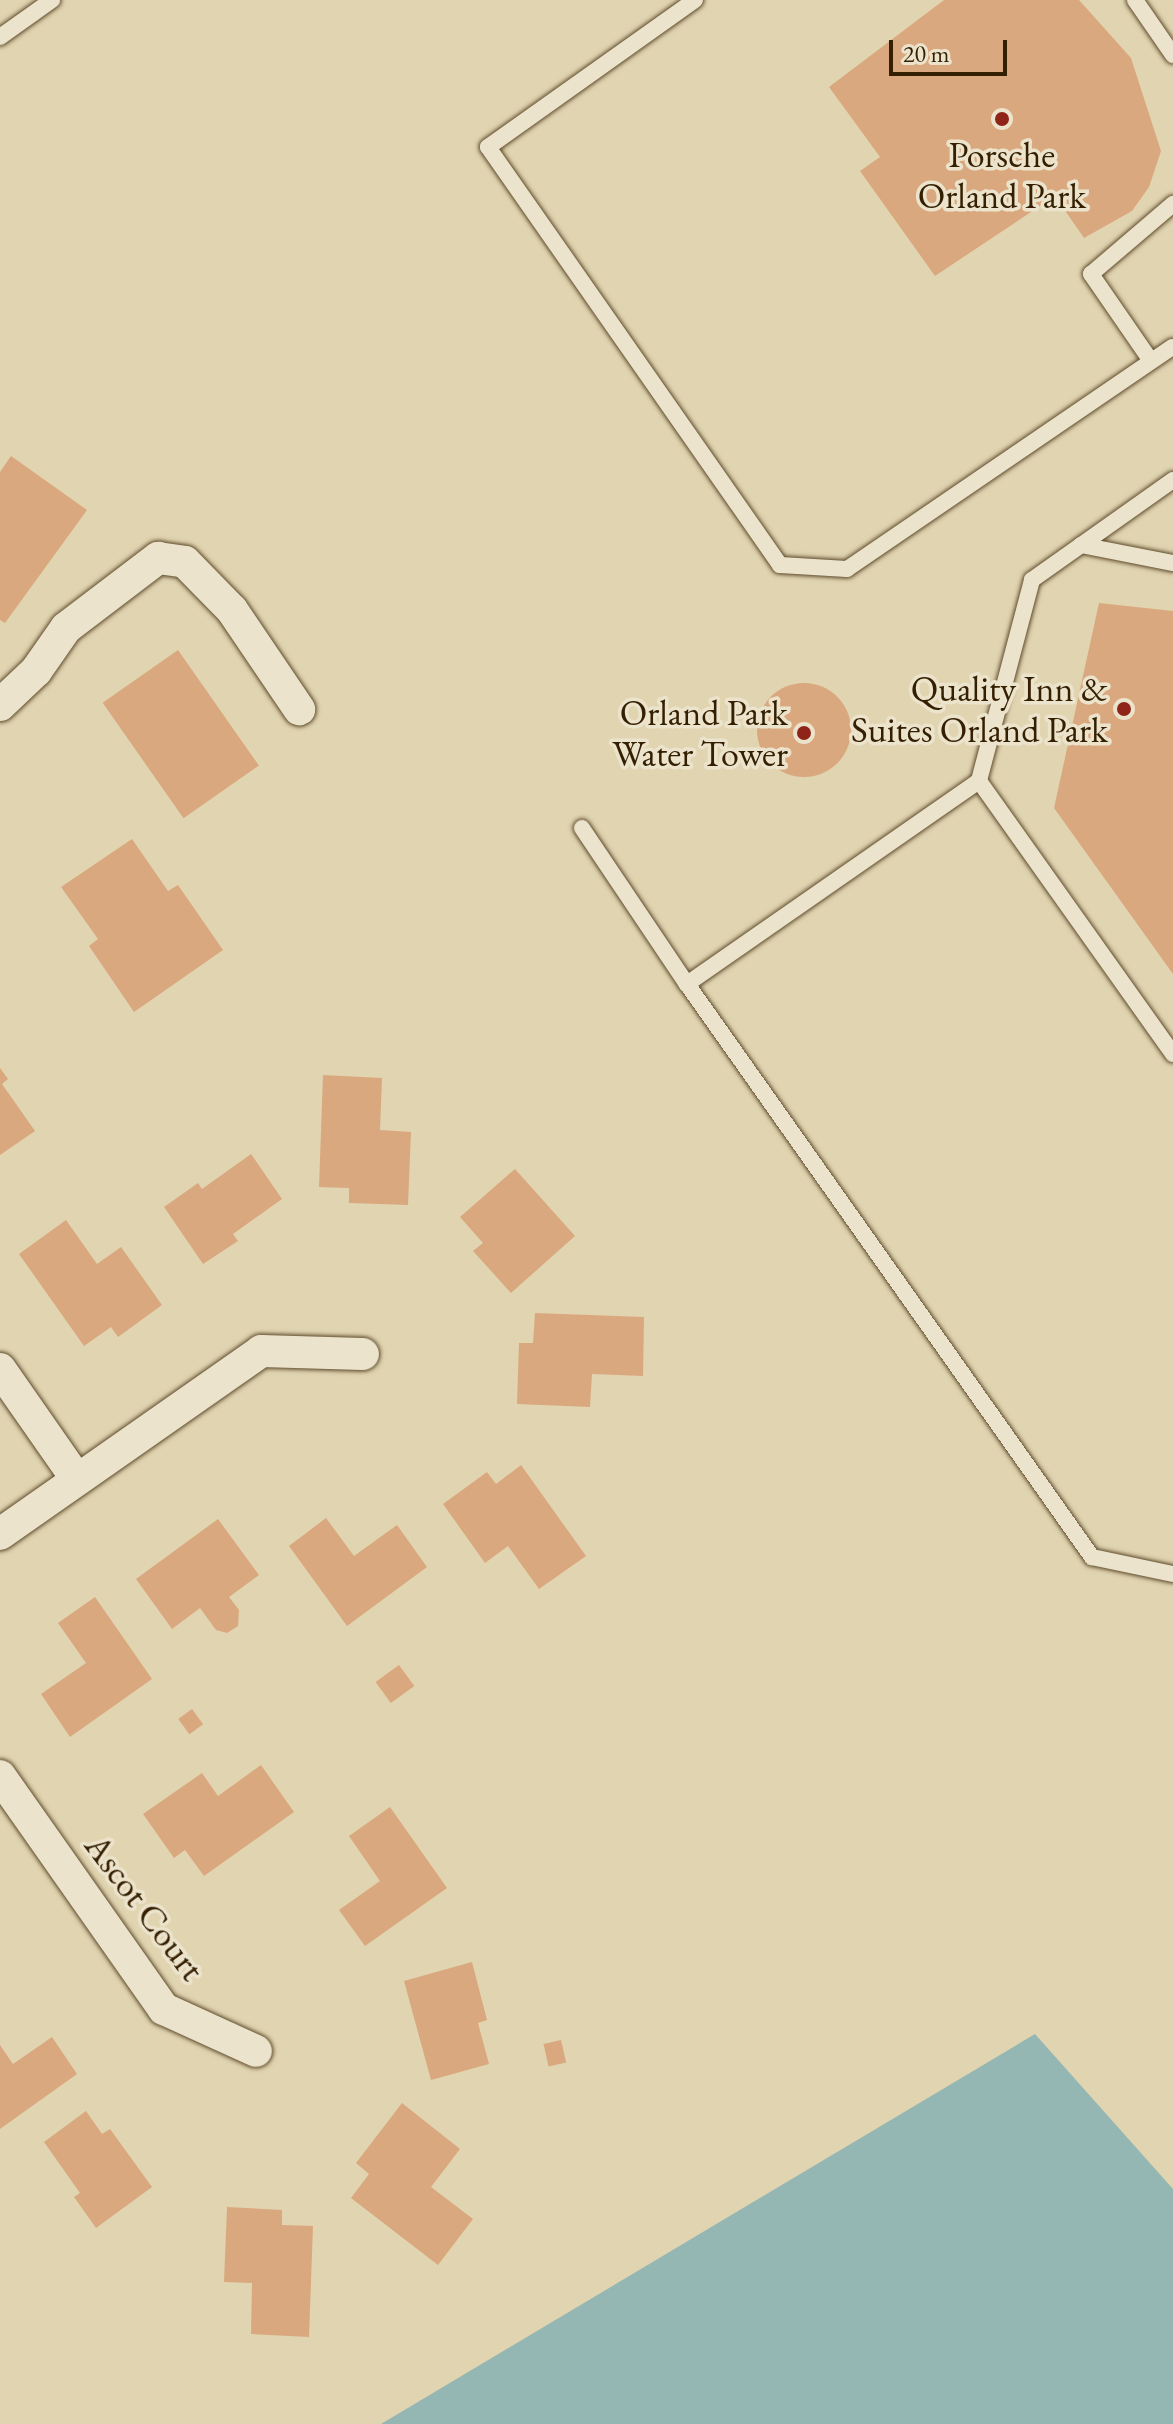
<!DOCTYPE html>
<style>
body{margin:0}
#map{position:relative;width:1173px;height:2424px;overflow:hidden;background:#e1d4b1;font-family:"EB Garamond",serif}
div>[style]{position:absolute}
.water>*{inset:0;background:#95b7b3}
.building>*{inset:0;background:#daa87e;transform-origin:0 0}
.round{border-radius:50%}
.roads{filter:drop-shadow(0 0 2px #5f4c2c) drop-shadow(0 0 2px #5f4c2c)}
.lane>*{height:16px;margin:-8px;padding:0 8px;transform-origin:8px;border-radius:8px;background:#ece3cc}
.street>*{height:32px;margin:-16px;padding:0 16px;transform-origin:16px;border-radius:16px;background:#ece3cc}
.dots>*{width:22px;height:22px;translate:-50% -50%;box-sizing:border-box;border:4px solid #ece3cc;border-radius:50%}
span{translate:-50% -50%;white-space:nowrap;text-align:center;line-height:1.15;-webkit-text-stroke:7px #ece3cc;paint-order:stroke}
.poi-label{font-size:36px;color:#341f00}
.right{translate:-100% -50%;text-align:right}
.street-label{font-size:36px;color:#341f00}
.scale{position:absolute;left:889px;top:40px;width:118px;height:36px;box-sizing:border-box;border:4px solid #341f00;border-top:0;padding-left:10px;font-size:24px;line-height:28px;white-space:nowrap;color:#341f00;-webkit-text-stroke:6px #ece3cc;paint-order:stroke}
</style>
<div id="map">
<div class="water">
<div style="clip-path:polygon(1035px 2034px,1173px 2189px,1173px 2424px,381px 2424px)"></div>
</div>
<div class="building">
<div style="clip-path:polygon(944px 0,1079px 0,1131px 58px,1161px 151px,1149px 187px,1132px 211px,1084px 238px,1055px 196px,935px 276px,860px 171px,880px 157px,829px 87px)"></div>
<div style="clip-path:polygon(11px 456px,87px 510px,5px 623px,0 620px,0 472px)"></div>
<div style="clip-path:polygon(1099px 603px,1173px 611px,1173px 974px,1054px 808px)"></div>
<div style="left:178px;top:650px;width:141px;height:92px;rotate:55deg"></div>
<div class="round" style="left:757px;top:683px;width:94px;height:94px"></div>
<div style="clip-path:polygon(132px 839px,168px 891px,178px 885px,223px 950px,134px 1012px,89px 946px,98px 939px,61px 887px)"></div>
<div style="clip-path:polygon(0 1068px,8px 1079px,2px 1084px,35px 1131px,0 1155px)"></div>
<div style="clip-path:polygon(323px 1075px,382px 1078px,380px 1130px,411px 1132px,408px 1205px,349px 1203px,349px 1188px,319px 1187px)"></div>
<div style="clip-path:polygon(251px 1154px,282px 1199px,233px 1234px,238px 1241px,203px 1264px,164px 1207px,198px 1183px,202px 1189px)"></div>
<div style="clip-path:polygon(515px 1169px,575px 1236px,511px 1293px,473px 1251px,483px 1243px,460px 1217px)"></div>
<div style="clip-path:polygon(66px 1220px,97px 1264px,121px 1247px,162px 1305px,118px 1337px,111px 1327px,84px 1346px,19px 1254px)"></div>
<div style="clip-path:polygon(535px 1313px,644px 1317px,643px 1376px,592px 1374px,590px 1407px,517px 1404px,519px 1343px,533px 1343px)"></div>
<div style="clip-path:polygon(521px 1465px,586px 1556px,539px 1589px,508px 1546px,485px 1563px,443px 1504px,487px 1472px,496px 1484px)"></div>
<div style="clip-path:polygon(326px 1518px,354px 1556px,397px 1525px,427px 1567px,347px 1626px,289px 1546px)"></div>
<div style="clip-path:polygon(218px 1519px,259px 1575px,229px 1597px,239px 1610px,238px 1626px,227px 1633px,216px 1630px,200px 1608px,172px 1629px,136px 1579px)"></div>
<div style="clip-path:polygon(95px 1597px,152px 1679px,70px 1737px,41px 1694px,86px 1663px,58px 1623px)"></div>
<div style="left:399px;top:1665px;width:26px;height:29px;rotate:54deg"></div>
<div style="left:192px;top:1709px;width:19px;height:17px;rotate:54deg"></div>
<div style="clip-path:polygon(261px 1765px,294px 1812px,204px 1876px,185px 1850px,174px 1858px,143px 1814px,202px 1773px,218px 1796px)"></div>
<div style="clip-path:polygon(390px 1807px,447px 1888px,365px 1946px,339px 1910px,380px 1881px,349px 1836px)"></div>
<div style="clip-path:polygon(472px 1962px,487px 2020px,478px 2023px,489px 2064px,431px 2080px,404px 1981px)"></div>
<div style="clip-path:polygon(52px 2037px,77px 2074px,0 2129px,0 2045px,13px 2064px)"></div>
<div style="left:561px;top:2040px;width:23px;height:18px;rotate:77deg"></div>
<div style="clip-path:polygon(402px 2103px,460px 2149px,431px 2187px,473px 2219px,438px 2265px,351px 2198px,369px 2174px,356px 2163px)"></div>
<div style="clip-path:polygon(86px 2111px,102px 2134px,110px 2129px,152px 2187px,96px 2228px,74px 2197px,80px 2193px,44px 2142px)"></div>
<div style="clip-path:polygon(227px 2207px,282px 2210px,282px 2225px,313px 2226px,309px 2337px,251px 2334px,252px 2283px,224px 2282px)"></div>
</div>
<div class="roads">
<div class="lane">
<div style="left:695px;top:0;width:254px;rotate:144.6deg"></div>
<div style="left:488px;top:147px;width:510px;rotate:55.06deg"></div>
<div style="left:780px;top:565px;width:67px;rotate:3.4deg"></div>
<div style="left:847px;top:569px;width:394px;rotate:-34.3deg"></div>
<div style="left:1135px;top:0;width:67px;rotate:55.4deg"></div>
<div style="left:0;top:37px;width:64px;rotate:-35.4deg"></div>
<div style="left:1151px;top:361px;width:106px;rotate:-124.6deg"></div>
<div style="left:1091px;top:274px;width:108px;rotate:-40.5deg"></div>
<div style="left:1173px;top:480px;width:173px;rotate:144.7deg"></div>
<div style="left:1032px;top:580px;width:208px;rotate:104.8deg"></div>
<div style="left:979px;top:781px;width:335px;rotate:54.6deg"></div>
<div style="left:1081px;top:545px;width:94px;rotate:11.1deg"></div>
<div style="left:979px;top:781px;width:356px;rotate:145.2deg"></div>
<div style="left:687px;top:984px;width:702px;rotate:54.75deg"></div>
<div style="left:1092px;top:1557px;width:83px;rotate:11.9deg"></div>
<div style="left:582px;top:828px;width:188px;rotate:56.1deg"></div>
</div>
<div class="street">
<div style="left:0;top:705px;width:50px;rotate:-43.4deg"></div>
<div style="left:36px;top:671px;width:52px;rotate:-55.1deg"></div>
<div style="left:66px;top:628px;width:116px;rotate:-37.3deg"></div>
<div style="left:158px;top:558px;width:27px;rotate:8deg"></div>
<div style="left:185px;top:562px;width:67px;rotate:45.6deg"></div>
<div style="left:232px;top:610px;width:120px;rotate:55.9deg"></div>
<div style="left:0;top:1369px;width:133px;rotate:55.1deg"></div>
<div style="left:0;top:1534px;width:319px;rotate:-35deg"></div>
<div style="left:261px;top:1351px;width:102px;rotate:1.7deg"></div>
<div style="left:0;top:1776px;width:285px;rotate:54.9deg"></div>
<div style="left:164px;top:2009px;width:101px;rotate:24.5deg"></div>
</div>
</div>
<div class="dots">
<div style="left:1002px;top:119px;background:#8f2418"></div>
<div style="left:1124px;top:709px;background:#8f2418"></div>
<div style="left:804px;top:733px;background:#8f2418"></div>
</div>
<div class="poi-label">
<span style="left:1002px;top:175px">Porsche<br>Orland Park</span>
<span class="right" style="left:1108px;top:709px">Quality Inn &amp;<br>Suites Orland Park</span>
<span class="right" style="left:788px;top:733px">Orland Park<br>Water Tower</span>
</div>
<div class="street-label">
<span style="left:145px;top:1907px;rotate:53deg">Ascot Court</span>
</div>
<div class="scale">20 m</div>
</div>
